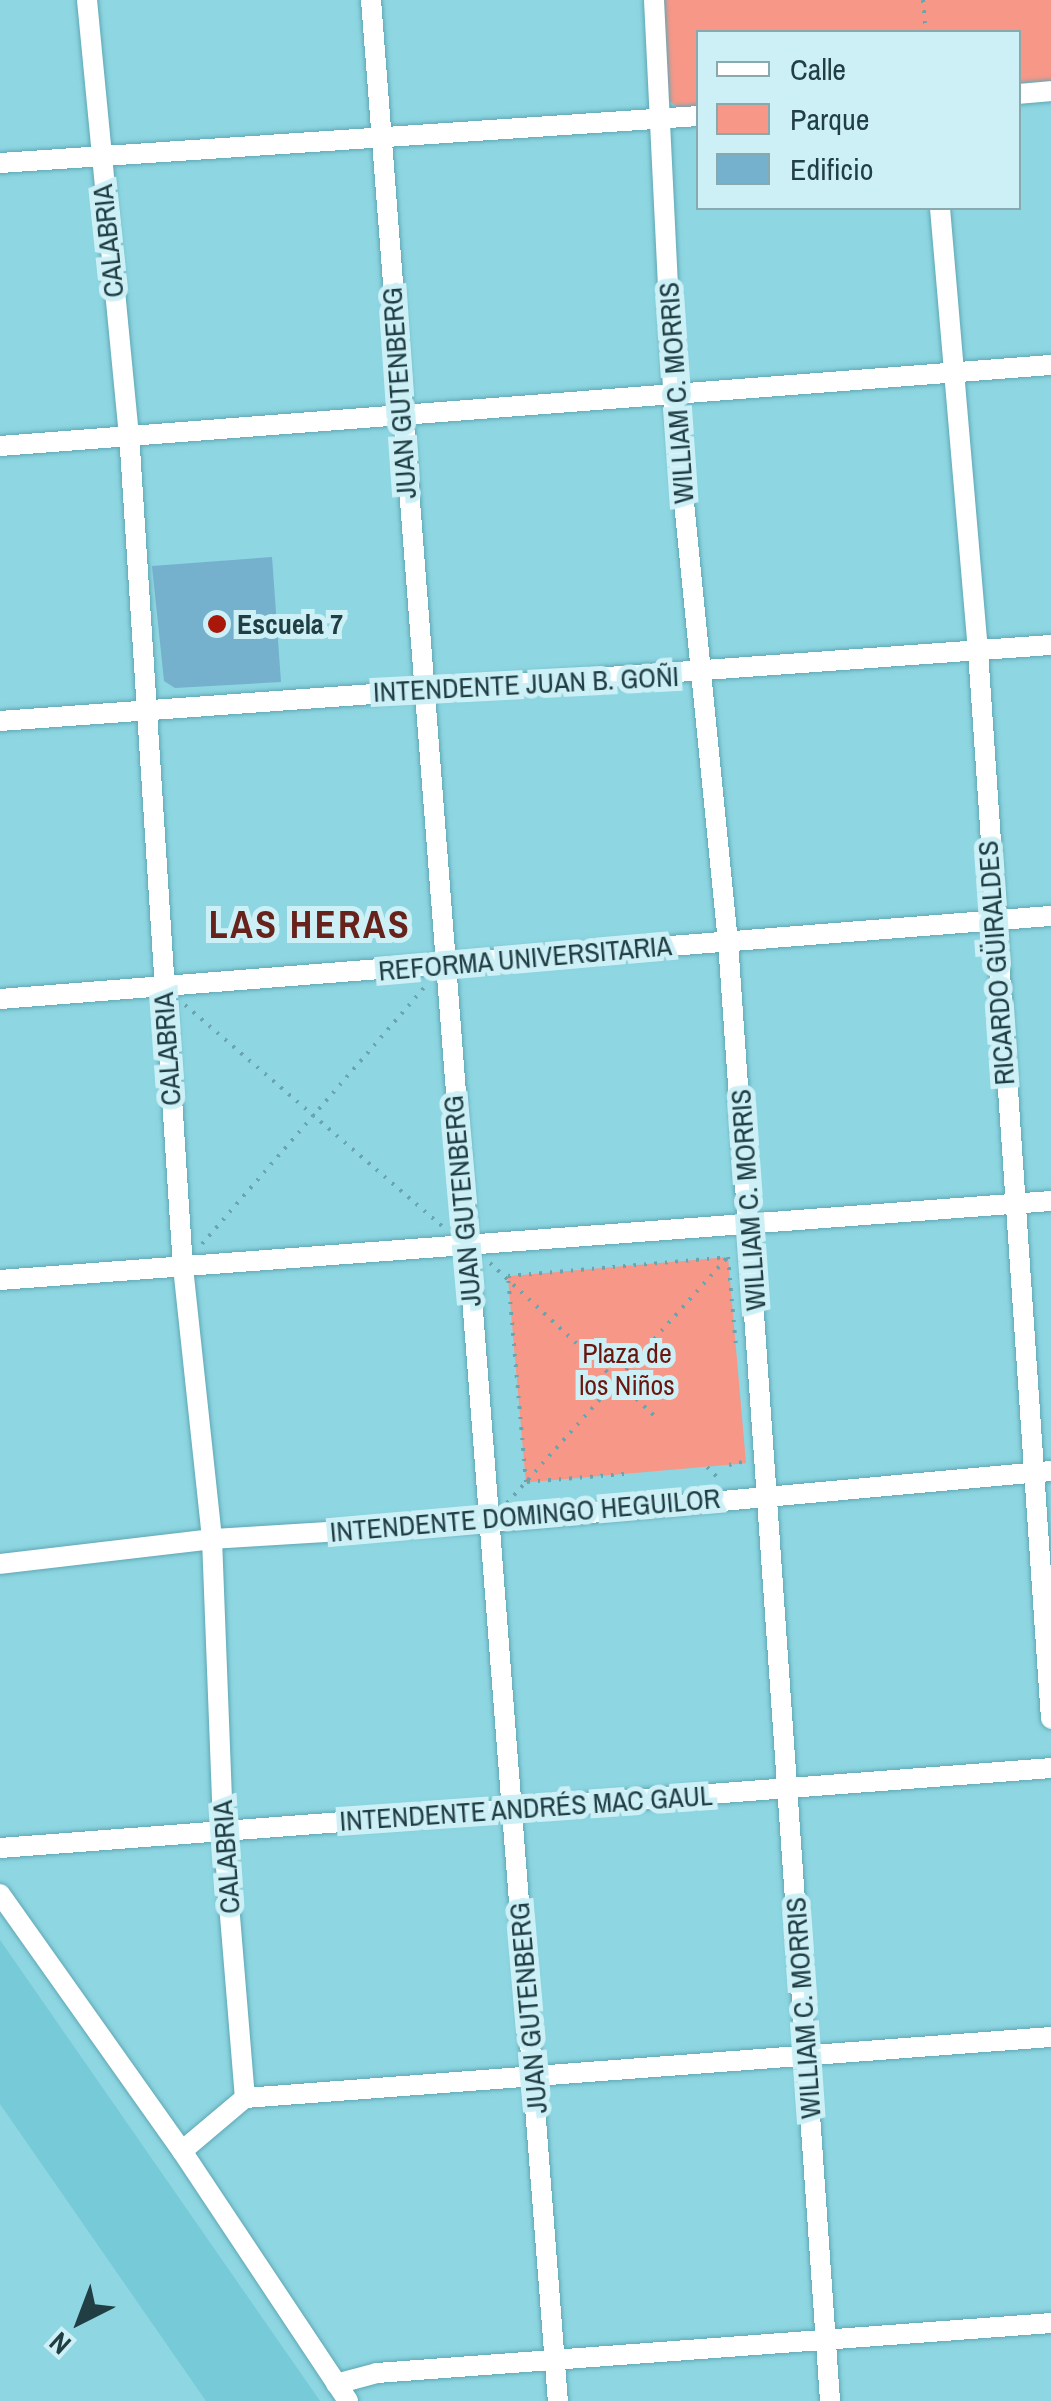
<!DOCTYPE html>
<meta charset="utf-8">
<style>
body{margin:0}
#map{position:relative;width:1051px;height:2401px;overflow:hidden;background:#8dd6e2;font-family:"Archivo Narrow",sans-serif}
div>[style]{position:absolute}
.built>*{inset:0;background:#77cad8}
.green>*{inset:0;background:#f79788;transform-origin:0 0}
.building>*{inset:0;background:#75b1cd}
.path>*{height:4px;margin-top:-2px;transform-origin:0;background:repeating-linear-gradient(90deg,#6aa5af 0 2.5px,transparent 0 10.5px)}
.roads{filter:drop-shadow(0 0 2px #5fa7b4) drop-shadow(0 0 2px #5fa7b4)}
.minor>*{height:20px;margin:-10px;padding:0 10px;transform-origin:10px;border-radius:10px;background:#fff}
.dots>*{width:28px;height:28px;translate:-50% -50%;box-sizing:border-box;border:5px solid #cdf0f6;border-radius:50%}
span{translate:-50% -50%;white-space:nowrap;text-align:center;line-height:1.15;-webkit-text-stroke:10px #cdf0f6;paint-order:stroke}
.street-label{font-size:28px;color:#203e43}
.poi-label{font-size:28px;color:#203e43;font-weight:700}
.left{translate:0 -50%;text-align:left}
.park-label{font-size:28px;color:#6a160e}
.district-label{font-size:38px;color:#67231b;font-weight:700;letter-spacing:2.5px}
.legend{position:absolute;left:696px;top:30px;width:325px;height:180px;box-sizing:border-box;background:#cdf0f6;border:2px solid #88a9ae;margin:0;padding:12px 18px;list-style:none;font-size:30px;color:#203e43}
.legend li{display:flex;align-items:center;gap:20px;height:50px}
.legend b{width:50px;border:2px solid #88a9ae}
.north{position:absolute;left:30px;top:2271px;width:100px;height:100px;-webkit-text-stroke:8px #cdf0f6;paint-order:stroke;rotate:222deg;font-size:28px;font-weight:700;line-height:40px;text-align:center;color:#203e43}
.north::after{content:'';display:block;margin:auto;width:35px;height:45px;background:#203e43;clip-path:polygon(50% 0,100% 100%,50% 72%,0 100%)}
</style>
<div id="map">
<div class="built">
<div style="clip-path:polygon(0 1940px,320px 2401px,206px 2401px,0 2104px)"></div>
</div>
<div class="green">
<div style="clip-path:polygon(661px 0,1051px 0,1051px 81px,1019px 83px,1018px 32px,698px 32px,698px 107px,680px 109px,668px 100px)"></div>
<div style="left:728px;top:1257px;width:207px;height:221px;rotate:85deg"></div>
</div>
<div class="building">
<div style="clip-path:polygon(272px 557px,281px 682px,175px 688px,164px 681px,152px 566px)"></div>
</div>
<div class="path">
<div style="left:923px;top:0;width:32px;rotate:85deg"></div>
<div style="left:185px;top:1005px;width:340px;rotate:40.7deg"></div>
<div style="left:202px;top:1244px;width:345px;rotate:-49.1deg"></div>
<div style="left:490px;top:1263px;width:231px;rotate:42.9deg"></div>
<div style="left:729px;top:1465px;width:17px;rotate:-13deg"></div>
<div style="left:707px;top:1467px;width:20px;rotate:45deg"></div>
<div style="left:624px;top:1474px;width:98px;rotate:175.3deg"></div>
<div style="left:526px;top:1482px;width:207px;rotate:-95deg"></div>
<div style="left:508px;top:1276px;width:221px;rotate:-4.9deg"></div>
<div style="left:728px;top:1257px;width:90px;rotate:84.9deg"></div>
<div style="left:507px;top:1503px;width:331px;rotate:-48.1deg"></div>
</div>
<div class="roads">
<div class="minor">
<div style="left:87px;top:0;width:435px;rotate:84.5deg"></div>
<div style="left:129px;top:433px;width:836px;rotate:86.3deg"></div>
<div style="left:183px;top:1267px;width:274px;rotate:83.9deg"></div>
<div style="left:212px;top:1539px;width:292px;rotate:87.8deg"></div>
<div style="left:223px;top:1831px;width:268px;rotate:85.3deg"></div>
<div style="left:371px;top:0;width:2408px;rotate:85.55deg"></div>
<div style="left:654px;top:0;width:393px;rotate:87.2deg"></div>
<div style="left:673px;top:393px;width:552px;rotate:84.28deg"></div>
<div style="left:728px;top:942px;width:1463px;rotate:86deg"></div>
<div style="left:1018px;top:94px;width:33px;rotate:-5deg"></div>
<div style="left:0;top:163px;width:700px;rotate:-3.85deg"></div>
<div style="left:940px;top:208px;width:445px;rotate:85.1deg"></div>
<div style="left:978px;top:651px;width:1070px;rotate:86.09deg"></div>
<div style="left:0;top:446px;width:1054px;rotate:-4.41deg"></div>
<div style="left:0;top:721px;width:1054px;rotate:-4.14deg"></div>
<div style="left:0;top:999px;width:1054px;rotate:-4.52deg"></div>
<div style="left:0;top:1280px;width:1054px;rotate:-4.3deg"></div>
<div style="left:0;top:1564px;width:213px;rotate:-6.7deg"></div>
<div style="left:212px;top:1539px;width:280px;rotate:-3.5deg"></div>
<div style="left:491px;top:1522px;width:562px;rotate:-5.2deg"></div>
<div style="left:0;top:1848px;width:1054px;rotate:-4.35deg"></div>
<div style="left:0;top:1894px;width:315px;rotate:54.7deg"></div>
<div style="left:182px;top:2151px;width:300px;rotate:56.4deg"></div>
<div style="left:182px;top:2151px;width:82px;rotate:-40.1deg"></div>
<div style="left:245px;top:2098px;width:808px;rotate:-4.33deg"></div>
<div style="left:336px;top:2384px;width:42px;rotate:-15deg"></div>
<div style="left:377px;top:2373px;width:676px;rotate:-4.24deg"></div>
</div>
</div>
<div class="dots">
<div style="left:217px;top:624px;background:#a9170b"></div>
</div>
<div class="street-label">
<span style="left:108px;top:241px;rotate:-96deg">CALABRIA</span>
<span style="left:399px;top:393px;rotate:-94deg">JUAN GUTENBERG</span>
<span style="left:676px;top:393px;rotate:-94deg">WILLIAM C. MORRIS</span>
<span style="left:526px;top:684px;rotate:-3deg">INTENDENTE JUAN B. GOÑI</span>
<span style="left:525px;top:958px;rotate:-5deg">REFORMA UNIVERSITARIA</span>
<span style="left:996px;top:963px;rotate:-94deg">RICARDO GÜIRALDES</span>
<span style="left:167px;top:1049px;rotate:-94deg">CALABRIA</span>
<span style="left:748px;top:1200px;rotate:-94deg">WILLIAM C. MORRIS</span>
<span style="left:462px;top:1201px;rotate:-95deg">JUAN GUTENBERG</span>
<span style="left:525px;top:1515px;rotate:-5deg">INTENDENTE DOMINGO HEGUILOR</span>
<span style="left:526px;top:1808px;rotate:-4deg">INTENDENTE ANDRÉS MAC GAUL</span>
<span style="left:226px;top:1857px;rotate:-94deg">CALABRIA</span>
<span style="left:528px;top:2008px;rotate:-95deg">JUAN GUTENBERG</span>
<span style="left:803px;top:2008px;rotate:-94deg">WILLIAM C. MORRIS</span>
</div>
<div class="poi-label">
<span class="left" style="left:237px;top:624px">Escuela 7</span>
</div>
<div class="park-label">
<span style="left:627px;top:1369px">Plaza de<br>los Niños</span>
</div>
<div class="district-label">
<span style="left:310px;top:925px">LAS HERAS</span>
</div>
<ul class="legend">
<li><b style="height:12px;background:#fff"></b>Calle</li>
<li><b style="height:28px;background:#f79788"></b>Parque</li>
<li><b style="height:28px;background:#75b1cd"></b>Edificio</li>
</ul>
<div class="north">N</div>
</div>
